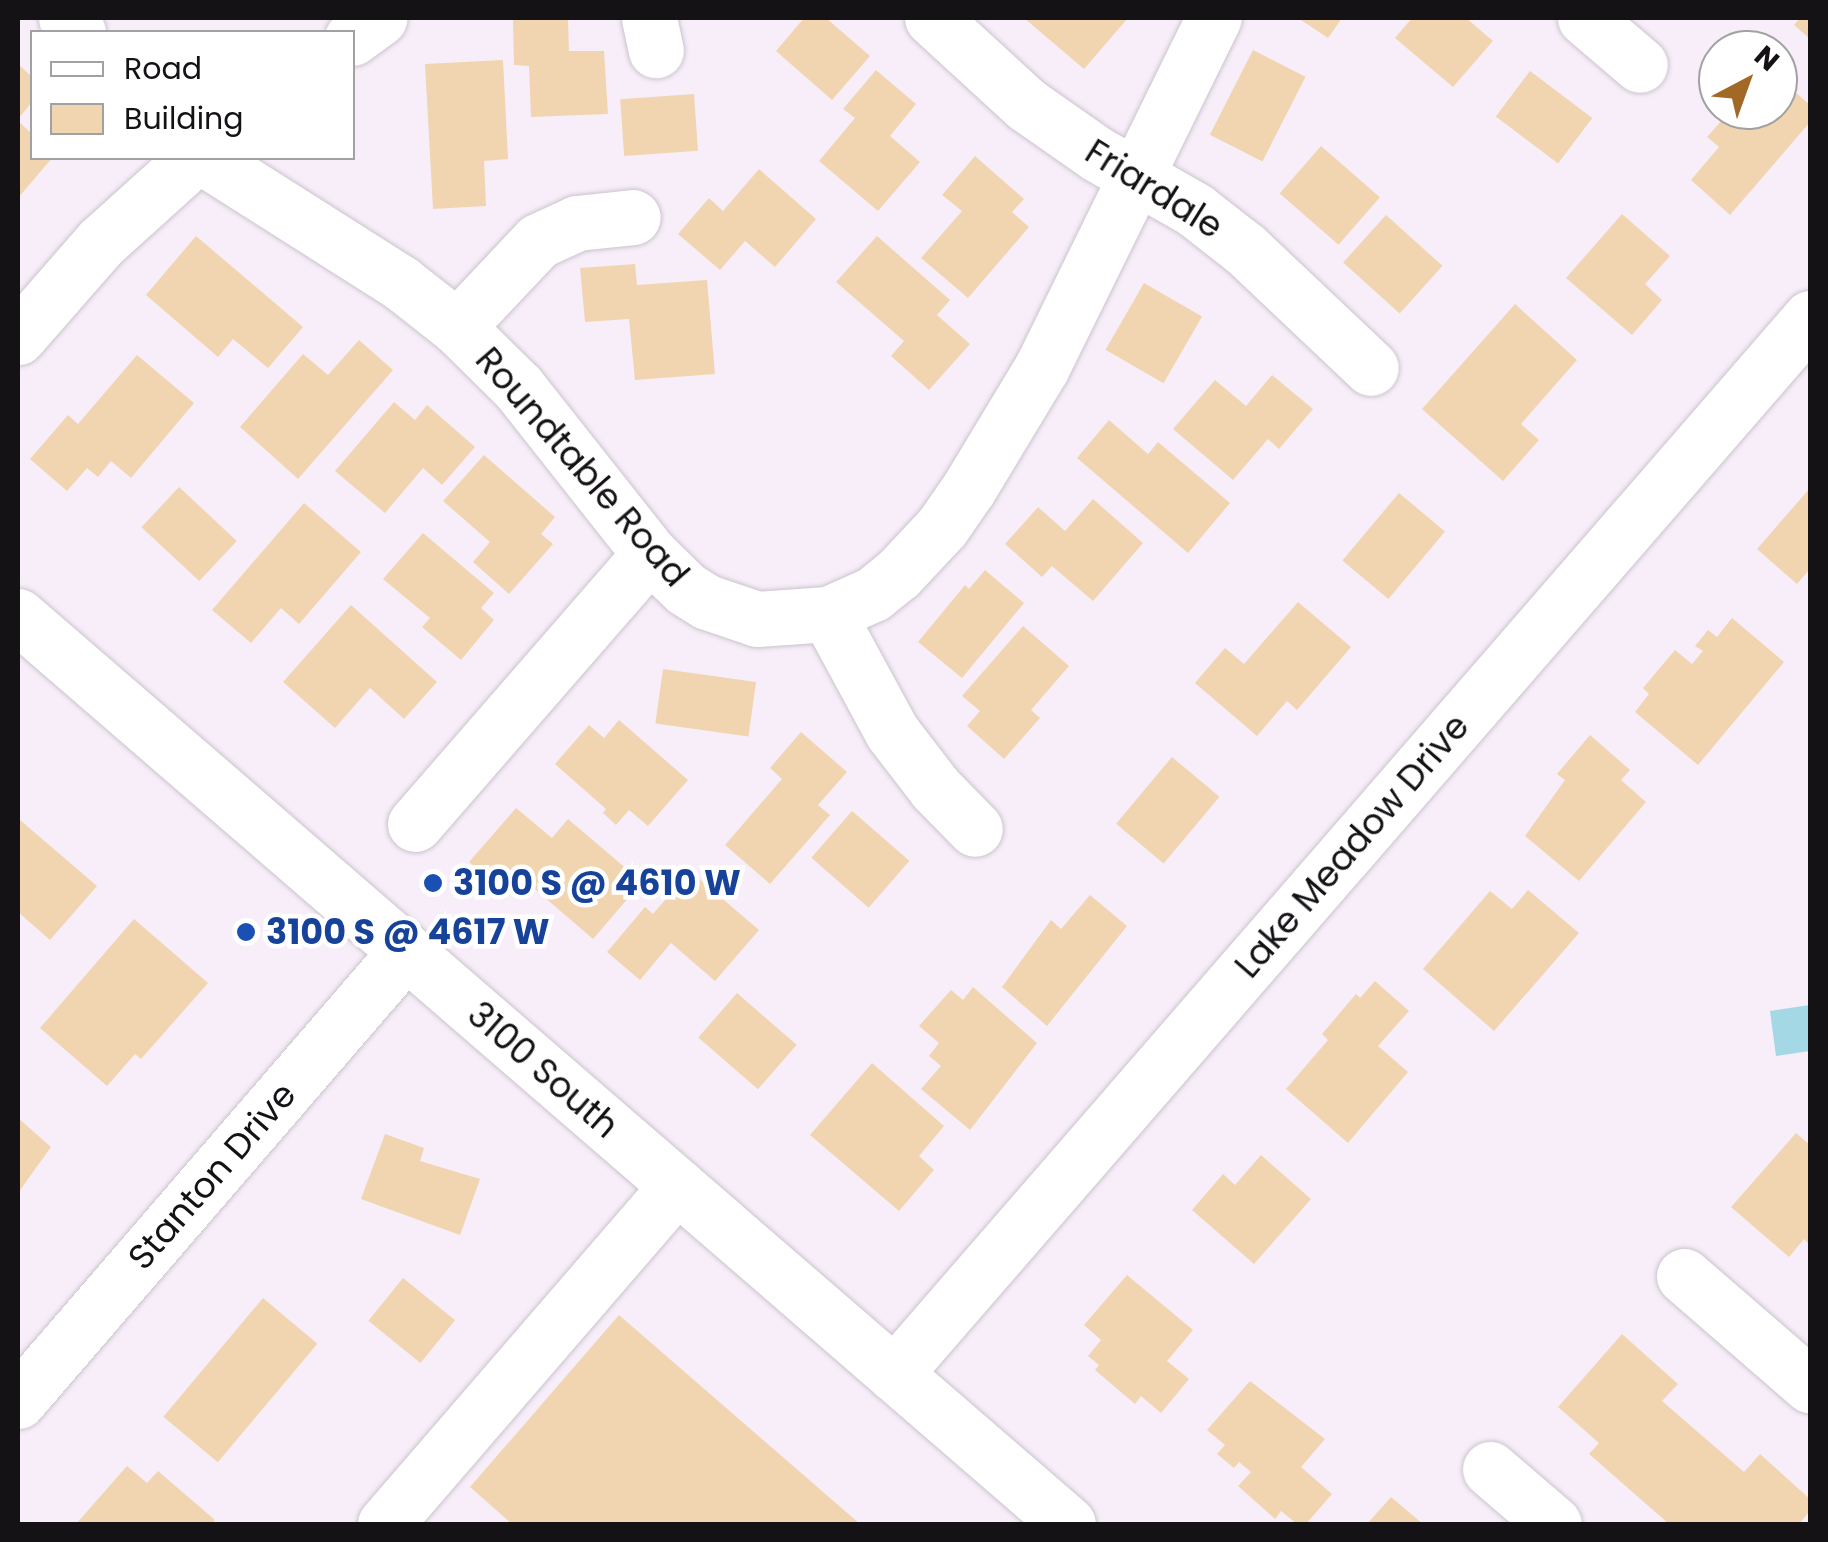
<!DOCTYPE html>
<style>
body{margin:0}
#map{position:relative;width:1828px;height:1542px;overflow:hidden;background:#f7eef9;font-family:Poppins,sans-serif}
div>[style]{position:absolute}
.water>*{inset:0;background:#a4d8e5}
.building>*{inset:0;background:#f1d5b1;transform-origin:0 0}
.roads{filter:drop-shadow(0 0 2px #cbc3cd) drop-shadow(0 0 2px #cbc3cd)}
.minor>*{height:55px;margin:-27.5px;padding:0 27.5px;transform-origin:27.5px;border-radius:27.5px;background:#fff}
.major>*{height:55px;margin:-27.5px;padding:0 27.5px;transform-origin:27.5px;border-radius:27.5px;background:#fff}
.dots>*{width:28px;height:28px;translate:-50% -50%;box-sizing:border-box;border:5px solid #fff;border-radius:50%}
span{translate:-50% -50%;white-space:nowrap;text-align:center;line-height:1.15;-webkit-text-stroke:9px #fff;paint-order:stroke}
.street-label{font-size:35px;color:#151216}
.transit-label{font-size:35px;color:#164399;font-weight:700}
.left{translate:0 -50%;text-align:left}
.frame{position:absolute;inset:0;border:20px solid #151216;pointer-events:none}
.legend{position:absolute;left:30px;top:30px;width:325px;height:130px;box-sizing:border-box;background:#fff;border:2px solid #a1a0a2;margin:0;padding:12px 18px;list-style:none;font-size:30px;color:#151216}
.legend li{display:flex;align-items:center;gap:20px;height:50px}
.legend b{width:50px;border:2px solid #a1a0a2}
.north{position:absolute;left:1698px;top:30px;width:100px;height:100px;box-sizing:border-box;background:#fff;border:2px solid #a1a0a2;border-radius:50%;rotate:41deg;font-size:28px;font-weight:700;line-height:40px;text-align:center;color:#151216}
.north::after{content:'';display:block;margin:auto;width:35px;height:45px;background:#a16925;clip-path:polygon(50% 0,100% 100%,50% 72%,0 100%)}
</style>
<div id="map">
<div class="water">
<div style="clip-path:polygon(1810px 1005px,1810px 1051px,1776px 1056px,1770px 1011px)"></div>
</div>
<div class="building">
<div style="clip-path:polygon(568px 18px,569px 51px,604px 51px,608px 114px,531px 117px,529px 66px,514px 65px,513px 19px)"></div>
<div style="clip-path:polygon(804px 18px,826px 18px,870px 56px,832px 100px,776px 51px)"></div>
<div style="clip-path:polygon(1024px 18px,1128px 18px,1084px 69px)"></div>
<div style="clip-path:polygon(1298px 18px,1342px 18px,1328px 38px)"></div>
<div style="clip-path:polygon(1412px 18px,1466px 18px,1493px 41px,1453px 87px,1395px 38px)"></div>
<div style="clip-path:polygon(1800px 18px,1810px 18px,1810px 39px,1794px 25px)"></div>
<div style="left:1253px;top:50px;width:59px;height:95px;rotate:27deg"></div>
<div style="clip-path:polygon(503px 60px,508px 159px,484px 161px,486px 206px,433px 209px,425px 64px)"></div>
<div style="clip-path:polygon(18px 64px,32px 77px,32px 102px,18px 119px)"></div>
<div style="clip-path:polygon(876px 70px,916px 104px,890px 136px,920px 162px,878px 211px,819px 161px,855px 118px,843px 109px)"></div>
<div style="left:1530px;top:71px;width:78px;height:57px;rotate:37deg"></div>
<div style="clip-path:polygon(1778px 77px,1810px 105px,1810px 122px,1730px 215px,1691px 180px,1719px 147px,1707px 137px,1731px 110px,1778px 110px)"></div>
<div style="left:694px;top:94px;width:57px;height:74px;rotate:86deg"></div>
<div style="clip-path:polygon(18px 121px,32px 134px,32px 158px,52px 158px,18px 198px)"></div>
<div style="left:1321px;top:146px;width:78px;height:63px;rotate:41deg"></div>
<div style="clip-path:polygon(975px 156px,1024px 199px,1012px 212px,1029px 227px,968px 298px,921px 258px,962px 211px,942px 195px)"></div>
<div style="clip-path:polygon(759px 169px,816px 219px,775px 267px,745px 241px,720px 270px,678px 234px,709px 198px,723px 211px)"></div>
<div style="clip-path:polygon(1622px 214px,1670px 256px,1645px 284px,1662px 300px,1632px 335px,1566px 278px)"></div>
<div style="left:1386px;top:215px;width:76px;height:64px;rotate:42deg"></div>
<div style="clip-path:polygon(196px 236px,303px 327px,268px 368px,233px 339px,218px 357px,146px 295px)"></div>
<div style="clip-path:polygon(877px 236px,950px 300px,937px 315px,970px 344px,929px 390px,891px 356px,904px 341px,836px 282px)"></div>
<div style="clip-path:polygon(635px 264px,637px 285px,707px 280px,715px 374px,635px 380px,629px 319px,585px 322px,580px 268px)"></div>
<div style="left:1144px;top:283px;width:67px;height:77px;rotate:30deg"></div>
<div style="clip-path:polygon(1515px 304px,1577px 360px,1521px 424px,1539px 440px,1503px 481px,1422px 409px)"></div>
<div style="clip-path:polygon(359px 340px,393px 370px,298px 479px,240px 427px,303px 354px,328px 375px)"></div>
<div style="clip-path:polygon(137px 355px,194px 403px,131px 478px,111px 461px,98px 477px,87px 468px,67px 491px,30px 459px,68px 415px,78px 424px)"></div>
<div style="clip-path:polygon(1272px 375px,1313px 409px,1279px 449px,1268px 439px,1233px 480px,1173px 429px,1215px 380px,1246px 406px)"></div>
<div style="clip-path:polygon(394px 402px,415px 420px,427px 405px,475px 447px,442px 485px,423px 468px,385px 513px,335px 471px)"></div>
<div style="clip-path:polygon(1109px 420px,1148px 454px,1158px 442px,1230px 503px,1188px 553px,1077px 458px)"></div>
<div style="clip-path:polygon(484px 455px,555px 517px,541px 534px,553px 544px,509px 594px,473px 562px,490px 542px,443px 501px)"></div>
<div style="left:179px;top:487px;width:79px;height:55px;rotate:43deg"></div>
<div style="clip-path:polygon(1810px 488px,1810px 569px,1797px 584px,1757px 549px)"></div>
<div style="left:1399px;top:493px;width:60px;height:88px;rotate:40deg"></div>
<div style="clip-path:polygon(1093px 499px,1143px 543px,1093px 601px,1052px 566px,1042px 577px,1005px 544px,1038px 507px,1065px 531px)"></div>
<div style="clip-path:polygon(304px 503px,361px 552px,299px 624px,281px 608px,251px 643px,212px 610px)"></div>
<div style="clip-path:polygon(423px 533px,494px 593px,481px 608px,494px 620px,461px 660px,422px 627px,430px 618px,383px 579px)"></div>
<div style="clip-path:polygon(985px 570px,1024px 603px,962px 678px,918px 642px,965px 585px,969px 589px)"></div>
<div style="clip-path:polygon(1298px 602px,1351px 647px,1297px 710px,1287px 701px,1257px 736px,1195px 683px,1225px 648px,1244px 664px)"></div>
<div style="clip-path:polygon(351px 605px,437px 682px,404px 719px,370px 688px,335px 728px,283px 682px)"></div>
<div style="clip-path:polygon(1732px 618px,1784px 662px,1698px 765px,1635px 712px,1649px 694px,1643px 688px,1675px 650px,1692px 664px,1703px 651px,1695px 646px,1708px 630px,1717px 637px)"></div>
<div style="clip-path:polygon(1023px 626px,1069px 666px,1031px 710px,1040px 718px,1004px 759px,967px 726px,980px 711px,962px 696px)"></div>
<div style="left:663px;top:669px;width:94px;height:55px;rotate:8deg"></div>
<div style="clip-path:polygon(619px 720px,688px 780px,648px 826px,629px 810px,616px 825px,603px 813px,606px 809px,555px 764px,589px 725px,604px 738px)"></div>
<div style="clip-path:polygon(801px 732px,847px 772px,818px 805px,830px 815px,770px 884px,725px 845px,782px 779px,770px 768px)"></div>
<div style="clip-path:polygon(1590px 735px,1630px 770px,1621px 780px,1646px 802px,1579px 881px,1525px 836px,1565px 780px,1557px 774px)"></div>
<div style="left:1172px;top:757px;width:62px;height:87px;rotate:40deg"></div>
<div style="clip-path:polygon(516px 808px,552px 838px,568px 819px,642px 882px,593px 939px,522px 878px,507px 895px,469px 862px)"></div>
<div style="left:852px;top:811px;width:76px;height:62px;rotate:41deg"></div>
<div style="clip-path:polygon(20px 820px,97px 886px,50px 940px,18px 912px)"></div>
<div style="clip-path:polygon(690px 871px,759px 930px,715px 981px,671px 943px,640px 980px,607px 952px,645px 907px,653px 914px)"></div>
<div style="clip-path:polygon(1528px 890px,1579px 933px,1494px 1031px,1423px 969px,1490px 891px,1512px 909px)"></div>
<div style="clip-path:polygon(1090px 895px,1127px 926px,1047px 1026px,1002px 987px,1051px 920px,1061px 929px)"></div>
<div style="clip-path:polygon(134px 919px,208px 983px,141px 1059px,135px 1054px,107px 1086px,40px 1028px)"></div>
<div style="clip-path:polygon(1375px 981px,1409px 1011px,1378px 1046px,1408px 1072px,1348px 1143px,1286px 1089px,1328px 1040px,1322px 1034px,1356px 994px,1360px 998px)"></div>
<div style="clip-path:polygon(973px 987px,1037px 1043px,970px 1130px,921px 1089px,941px 1066px,929px 1056px,939px 1043px,919px 1026px,951px 990px,963px 1000px)"></div>
<div style="left:737px;top:993px;width:79px;height:59px;rotate:41deg"></div>
<div style="clip-path:polygon(872px 1063px,944px 1126px,919px 1156px,934px 1170px,899px 1211px,810px 1135px)"></div>
<div style="clip-path:polygon(18px 1118px,51px 1147px,18px 1193px)"></div>
<div style="clip-path:polygon(1796px 1133px,1810px 1145px,1810px 1245px,1804px 1239px,1789px 1257px,1731px 1207px)"></div>
<div style="clip-path:polygon(385px 1134px,424px 1148px,420px 1161px,480px 1179px,460px 1235px,361px 1199px)"></div>
<div style="clip-path:polygon(1261px 1155px,1311px 1199px,1254px 1264px,1192px 1210px,1223px 1174px,1235px 1185px)"></div>
<div style="clip-path:polygon(1127px 1275px,1193px 1330px,1167px 1361px,1189px 1379px,1161px 1413px,1141px 1396px,1135px 1404px,1095px 1370px,1099px 1365px,1088px 1356px,1101px 1340px,1084px 1325px)"></div>
<div style="left:403px;top:1278px;width:67px;height:55px;rotate:39deg"></div>
<div style="left:263px;top:1298px;width:71px;height:155px;rotate:40deg"></div>
<div style="clip-path:polygon(619px 1315px,860px 1524px,512px 1524px,470px 1487px)"></div>
<div style="clip-path:polygon(1622px 1334px,1678px 1384px,1662px 1401px,1744px 1472px,1760px 1454px,1810px 1499px,1810px 1511px,1799px 1524px,1669px 1524px,1589px 1454px,1599px 1443px,1558px 1407px)"></div>
<div style="clip-path:polygon(1250px 1381px,1325px 1439px,1301px 1467px,1332px 1494px,1306px 1524px,1297px 1524px,1281px 1511px,1275px 1519px,1238px 1486px,1251px 1472px,1239px 1462px,1234px 1468px,1217px 1454px,1225px 1445px,1207px 1430px)"></div>
<div style="clip-path:polygon(127px 1466px,147px 1483px,158px 1471px,215px 1520px,211px 1524px,76px 1524px)"></div>
<div style="clip-path:polygon(1391px 1497px,1423px 1524px,1367px 1524px)"></div>
</div>
<div class="roads">
<div class="minor">
<div style="left:66px;top:18px;width:18px;rotate:49deg"></div>
<div style="left:649px;top:18px;width:33px;rotate:78deg"></div>
<div style="left:932px;top:18px;width:129px;rotate:42.5deg"></div>
<div style="left:1027px;top:105px;width:85px;rotate:35deg"></div>
<div style="left:1097px;top:154px;width:113px;rotate:29.7deg"></div>
<div style="left:1195px;top:210px;width:63px;rotate:38deg"></div>
<div style="left:1245px;top:249px;width:173px;rotate:43.4deg"></div>
<div style="left:1585px;top:18px;width:72px;rotate:40.5deg"></div>
<div style="left:352px;top:38px;width:34px;rotate:-36deg"></div>
<div style="left:204px;top:158px;width:233px;rotate:32.4deg"></div>
<div style="left:401px;top:283px;width:71px;rotate:38.2deg"></div>
<div style="left:457px;top:327px;width:86px;rotate:44.5deg"></div>
<div style="left:518px;top:387px;width:213px;rotate:51.7deg"></div>
<div style="left:650px;top:554px;width:50px;rotate:44.2deg"></div>
<div style="left:686px;top:589px;width:25px;rotate:32deg"></div>
<div style="left:707px;top:602px;width:53px;rotate:18.8deg"></div>
<div style="left:757px;top:619px;width:71px;rotate:-4deg"></div>
<div style="left:828px;top:614px;width:49px;rotate:-24deg"></div>
<div style="left:873px;top:594px;width:32px;rotate:-39deg"></div>
<div style="left:898px;top:574px;width:64px;rotate:-46.9deg"></div>
<div style="left:942px;top:527px;width:47px;rotate:-55.3deg"></div>
<div style="left:969px;top:488px;width:141px;rotate:-58.9deg"></div>
<div style="left:1042px;top:367px;width:389px;rotate:-63.8deg"></div>
<div style="left:457px;top:327px;width:118px;rotate:-46.7deg"></div>
<div style="left:538px;top:241px;width:43px;rotate:-24.8deg"></div>
<div style="left:577px;top:223px;width:56px;rotate:-6.1deg"></div>
<div style="left:18px;top:337px;width:125px;rotate:-48.9deg"></div>
<div style="left:100px;top:243px;width:127px;rotate:-42.1deg"></div>
<div style="left:828px;top:614px;width:134px;rotate:61.5deg"></div>
<div style="left:892px;top:732px;width:71px;rotate:52.5deg"></div>
<div style="left:935px;top:788px;width:57px;rotate:45.7deg"></div>
<div style="left:415px;top:824px;width:358px;rotate:-49deg"></div>
<div style="left:1684px;top:1276px;width:167px;rotate:40.9deg"></div>
<div style="left:894px;top:1374px;width:1398px;rotate:-49.06deg"></div>
<div style="left:18px;top:1401px;width:594px;rotate:-49.23deg"></div>
<div style="left:1490px;top:1469px;width:84px;rotate:40.7deg"></div>
<div style="left:385px;top:1524px;width:447px;rotate:-49.2deg"></div>
</div>
<div class="major">
<div style="left:18px;top:616px;width:1388px;rotate:40.85deg"></div>
</div>
</div>
<div class="dots">
<div style="left:433px;top:883px;background:#1a4fb4"></div>
<div style="left:246px;top:932px;background:#1a4fb4"></div>
</div>
<div class="street-label">
<span style="left:1154px;top:189px;rotate:32deg">Friardale</span>
<span style="left:582px;top:467px;rotate:49deg">Roundtable Road</span>
<span style="left:1352px;top:846px;rotate:-49deg">Lake Meadow Drive</span>
<span style="left:543px;top:1070px;rotate:41deg">3100 South</span>
<span style="left:212px;top:1176px;rotate:-49deg">Stanton Drive</span>
</div>
<div class="transit-label">
<span class="left" style="left:453px;top:883px">3100 S @ 4610 W</span>
<span class="left" style="left:266px;top:932px">3100 S @ 4617 W</span>
</div>
<div class="frame"></div>
<ul class="legend">
<li><b style="height:12px;background:#fff"></b>Road</li>
<li><b style="height:28px;background:#f1d5b1"></b>Building</li>
</ul>
<div class="north">N</div>
</div>
